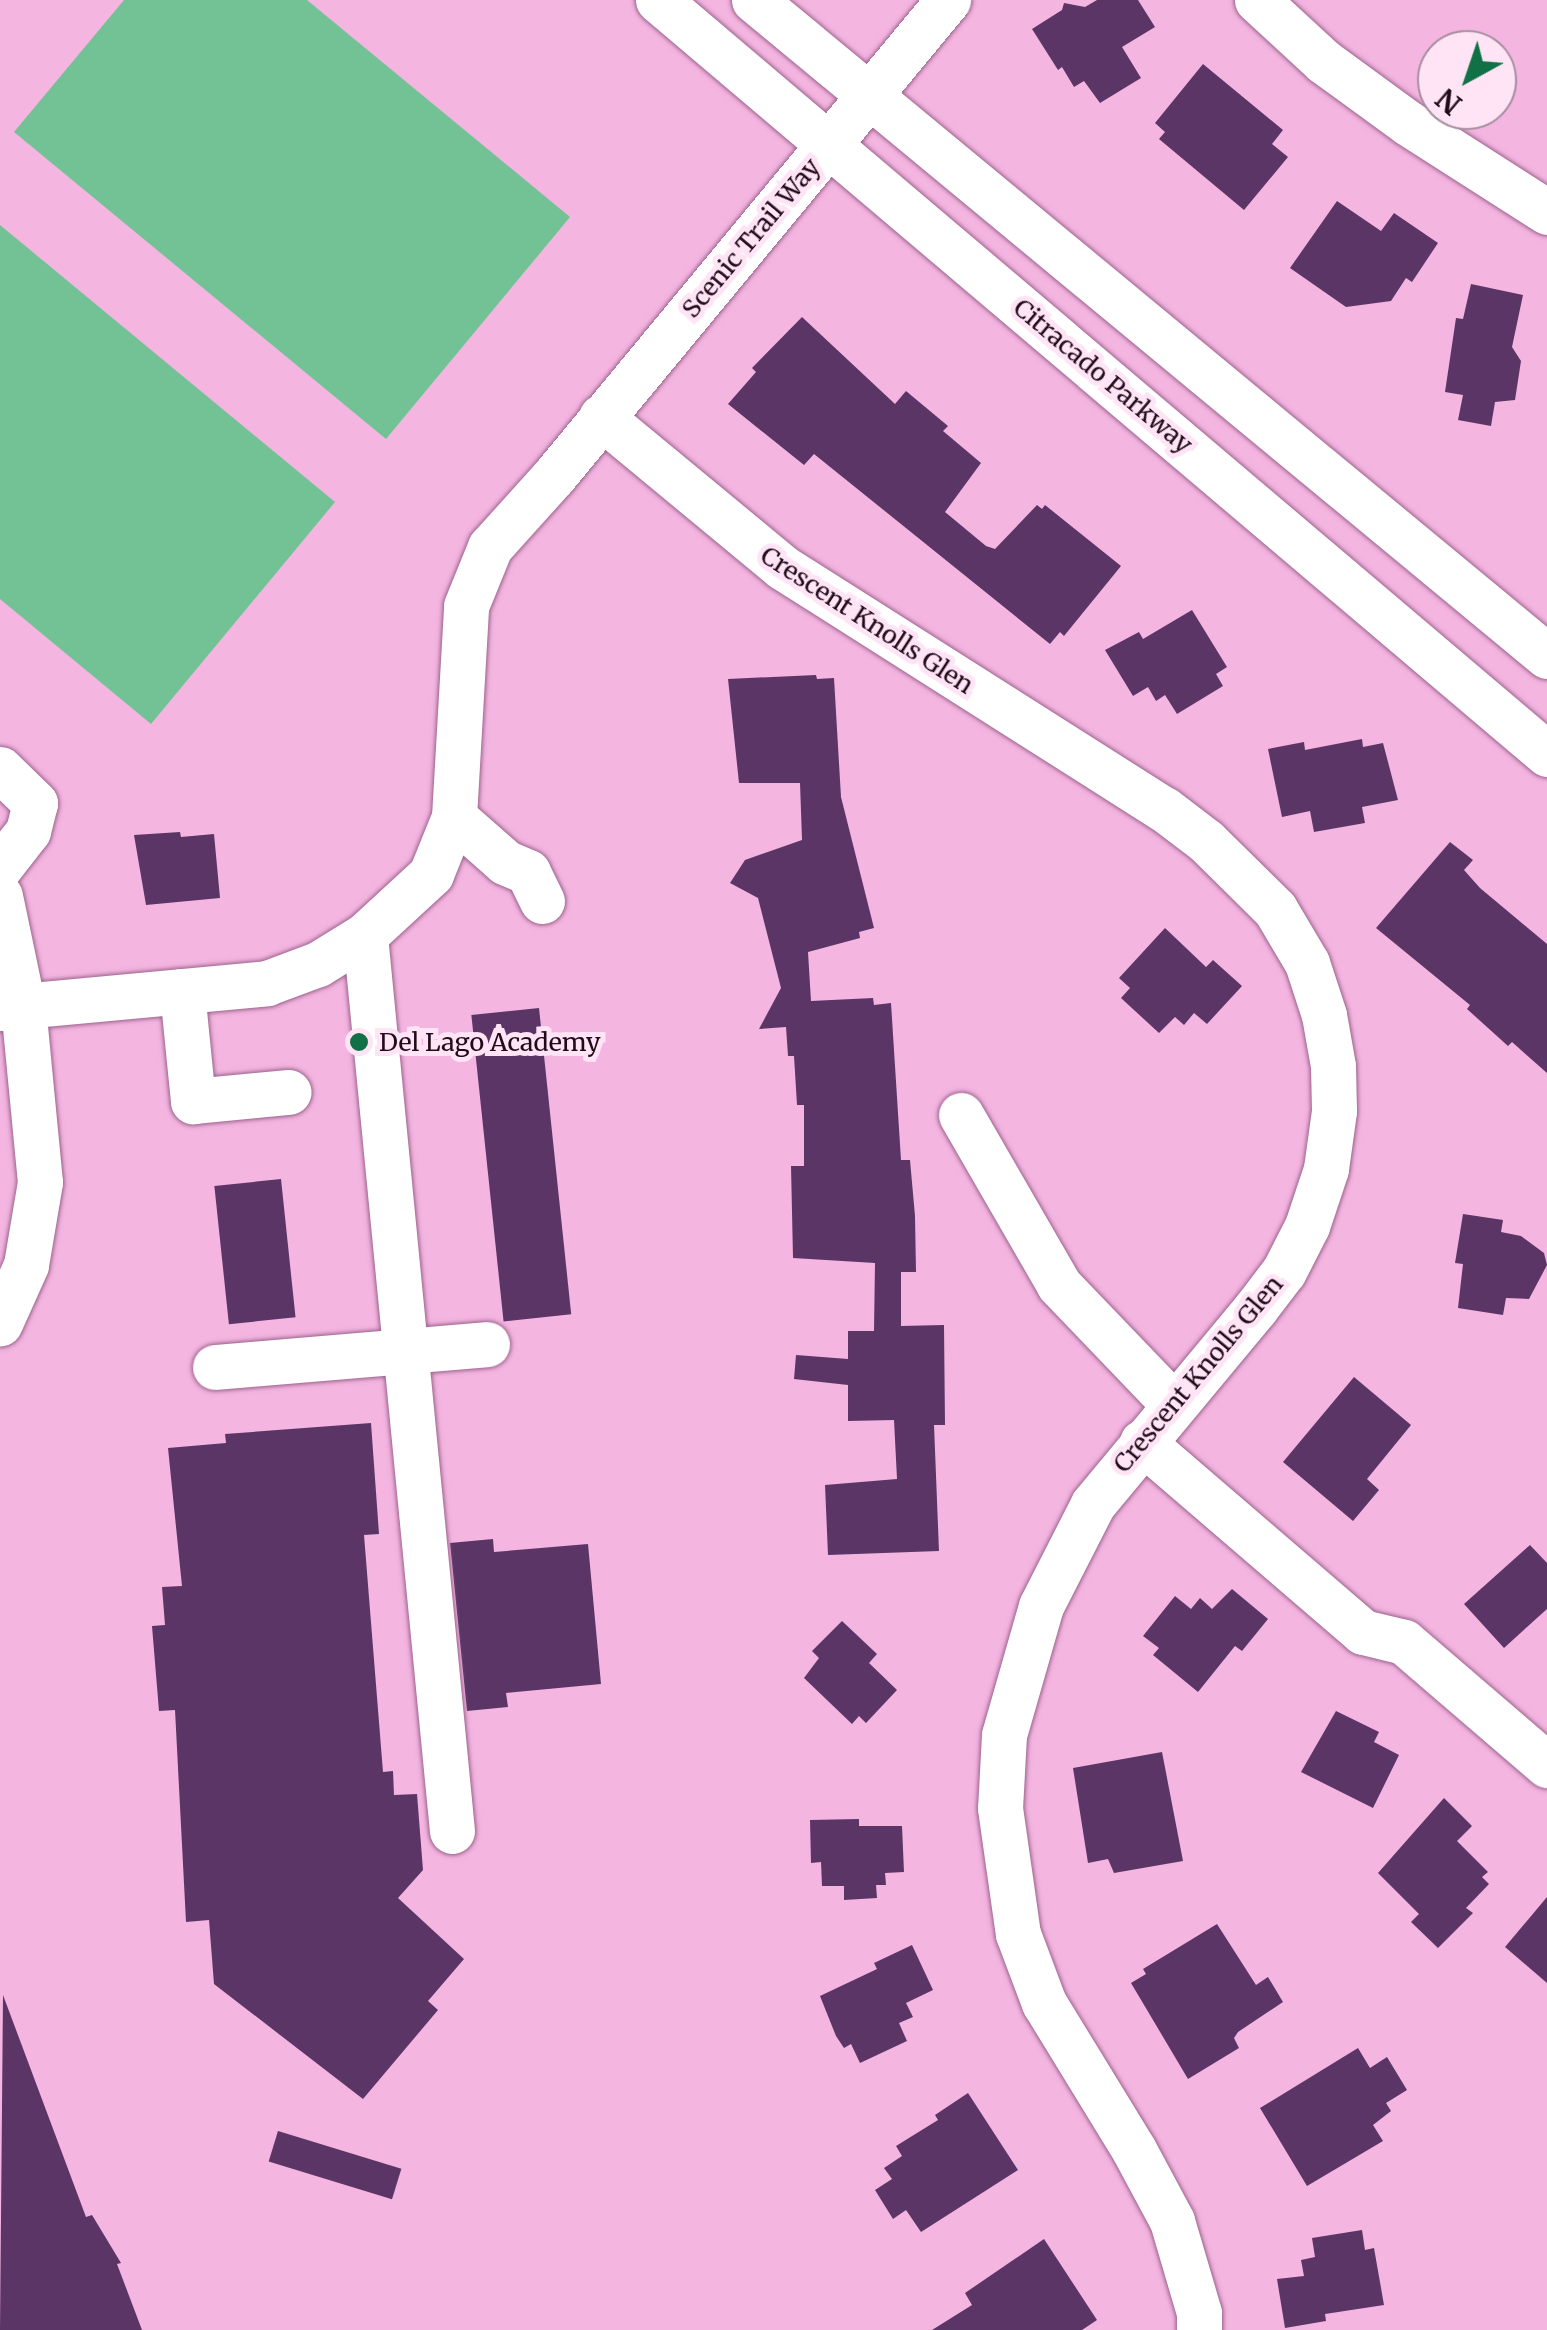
<!DOCTYPE html>
<style>
body{margin:0}
#map{position:relative;width:1547px;height:2330px;overflow:hidden;background:#f4b5e1;font-family:Merriweather,serif}
div>[style]{position:absolute}
.green>*{inset:0;background:#73c296}
.building>*{inset:0;background:#5b3566;transform-origin:0 0}
.roads{filter:drop-shadow(0 0 2px #9c638c) drop-shadow(0 0 2px #9c638c)}
.minor>*{height:45px;margin:-22.5px;padding:0 22.5px;transform-origin:22.5px;border-radius:22.5px;background:#fff}
.dots>*{width:28px;height:28px;translate:-50% -50%;box-sizing:border-box;border:5px solid #fee4f5;border-radius:50%}
span{translate:-50% -50%;white-space:nowrap;text-align:center;line-height:1.15;-webkit-text-stroke:10px #fee4f5;paint-order:stroke}
.street-label{font-size:25px;color:#210b1b}
.poi-label{font-size:25px;color:#210b1b}
.left{translate:0 -50%;text-align:left}
.north{position:absolute;left:1417px;top:30px;width:100px;height:100px;box-sizing:border-box;background:#fee4f5;border:2px solid #a68d9e;border-radius:50%;rotate:220deg;font-size:28px;font-weight:700;line-height:40px;text-align:center;color:#210b1b}
.north::after{content:'';display:block;margin:auto;width:35px;height:45px;background:#107147;clip-path:polygon(50% 0,100% 100%,50% 72%,0 100%)}
</style>
<div id="map">
<div class="green">
<div style="clip-path:polygon(124px 0,307px 0,570px 217px,386px 439px,14px 132px)"></div>
<div style="clip-path:polygon(0 225px,335px 502px,151px 724px,0 599px)"></div>
</div>
<div class="building">
<div style="clip-path:polygon(1097px 0,1138px 0,1155px 27px,1122px 47px,1141px 78px,1100px 103px,1084px 81px,1074px 87px,1062px 67px,1058px 70px,1032px 29px,1062px 10px,1064px 3px,1085px 7px)"></div>
<div style="clip-path:polygon(1203px 64px,1283px 130px,1272px 144px,1288px 157px,1244px 210px,1159px 139px,1165px 132px,1155px 123px)"></div>
<div style="clip-path:polygon(1337px 201px,1381px 231px,1394px 213px,1438px 243px,1412px 282px,1406px 278px,1391px 301px,1346px 307px,1290px 268px)"></div>
<div style="clip-path:polygon(1471px 284px,1523px 295px,1512px 347px,1521px 361px,1515px 400px,1495px 402px,1491px 426px,1458px 420px,1463px 395px,1445px 392px,1456px 318px,1463px 319px)"></div>
<div style="clip-path:polygon(802px 317px,895px 404px,906px 391px,948px 426px,943px 431px,981px 463px,945px 512px,986px 546px,995px 549px,1037px 505px,1042px 509px,1045px 505px,1121px 566px,1064px 636px,1060px 632px,1050px 644px,814px 454px,804px 465px,728px 404px,756px 372px,752px 368px)"></div>
<div style="clip-path:polygon(1192px 610px,1227px 667px,1216px 674px,1223px 686px,1177px 714px,1165px 695px,1156px 701px,1148px 687px,1133px 696px,1105px 650px,1139px 632px,1143px 639px)"></div>
<div style="clip-path:polygon(816px 675px,817px 679px,834px 678px,841px 797px,874px 928px,859px 932px,860px 938px,808px 952px,811px 1001px,873px 998px,874px 1005px,891px 1003px,901px 1160px,910px 1160px,915px 1216px,916px 1272px,901px 1272px,901px 1326px,944px 1325px,945px 1425px,934px 1425px,939px 1551px,828px 1555px,825px 1485px,897px 1479px,894px 1420px,848px 1421px,848px 1385px,794px 1379px,796px 1355px,848px 1359px,848px 1331px,874px 1331px,875px 1263px,793px 1258px,791px 1166px,804px 1166px,804px 1105px,797px 1105px,794px 1056px,788px 1056px,786px 1027px,759px 1029px,781px 988px,758px 898px,730px 883px,745px 860px,802px 840px,800px 783px,739px 783px,728px 679px)"></div>
<div style="clip-path:polygon(1362px 739px,1363px 747px,1383px 743px,1398px 800px,1362px 807px,1365px 823px,1314px 832px,1310px 811px,1282px 817px,1268px 749px,1304px 742px,1305px 750px)"></div>
<div style="clip-path:polygon(180px 832px,181px 837px,214px 834px,220px 898px,146px 905px,134px 835px)"></div>
<div style="clip-path:polygon(1450px 842px,1473px 860px,1464px 870px,1480px 888px,1547px 944px,1547px 1073px,1512px 1042px,1508px 1046px,1467px 1009px,1470px 1005px,1376px 928px)"></div>
<div style="clip-path:polygon(1165px 928px,1206px 967px,1213px 960px,1242px 986px,1207px 1024px,1194px 1013px,1184px 1025px,1175px 1017px,1159px 1033px,1121px 998px,1130px 988px,1119px 978px)"></div>
<div style="left:539px;top:1008px;width:308px;height:68px;rotate:84deg"></div>
<div style="left:281px;top:1179px;width:139px;height:67px;rotate:84deg"></div>
<div style="clip-path:polygon(1463px 1214px,1503px 1220px,1501px 1232px,1521px 1236px,1544px 1253px,1547px 1265px,1529px 1299px,1506px 1298px,1503px 1315px,1458px 1308px,1463px 1264px,1455px 1263px)"></div>
<div style="clip-path:polygon(1354px 1377px,1411px 1425px,1367px 1479px,1379px 1490px,1353px 1521px,1283px 1462px)"></div>
<div style="clip-path:polygon(371px 1423px,379px 1534px,364px 1535px,383px 1772px,393px 1771px,394px 1795px,417px 1794px,423px 1870px,398px 1898px,464px 1959px,428px 2001px,438px 2010px,363px 2099px,214px 1984px,209px 1920px,186px 1922px,175px 1710px,159px 1711px,152px 1626px,165px 1625px,162px 1587px,182px 1586px,168px 1448px,226px 1443px,225px 1434px)"></div>
<div style="clip-path:polygon(493px 1539px,494px 1552px,588px 1544px,601px 1684px,506px 1693px,508px 1707px,467px 1711px,450px 1543px)"></div>
<div style="clip-path:polygon(1530px 1545px,1547px 1563px,1547px 1609px,1504px 1648px,1464px 1604px)"></div>
<div style="clip-path:polygon(1232px 1589px,1268px 1619px,1242px 1651px,1235px 1646px,1198px 1692px,1153px 1655px,1159px 1648px,1143px 1636px,1175px 1596px,1191px 1609px,1200px 1598px,1212px 1609px)"></div>
<div style="clip-path:polygon(842px 1621px,877px 1654px,869px 1663px,897px 1690px,866px 1723px,859px 1716px,852px 1724px,804px 1678px,819px 1658px,812px 1651px)"></div>
<div style="clip-path:polygon(1336px 1711px,1379px 1732px,1374px 1742px,1399px 1755px,1373px 1808px,1301px 1772px)"></div>
<div style="clip-path:polygon(1162px 1752px,1183px 1861px,1114px 1873px,1108px 1859px,1088px 1863px,1073px 1768px)"></div>
<div style="clip-path:polygon(1444px 1798px,1472px 1826px,1457px 1841px,1488px 1872px,1482px 1877px,1489px 1884px,1466px 1908px,1473px 1913px,1438px 1948px,1411px 1922px,1419px 1914px,1378px 1873px)"></div>
<div style="clip-path:polygon(859px 1819px,859px 1826px,902px 1826px,904px 1872px,885px 1873px,886px 1885px,876px 1885px,877px 1898px,844px 1900px,844px 1886px,822px 1886px,821px 1862px,811px 1863px,810px 1820px)"></div>
<div style="clip-path:polygon(1547px 1897px,1547px 1983px,1505px 1947px)"></div>
<div style="clip-path:polygon(1217px 1924px,1256px 1985px,1268px 1977px,1283px 2002px,1238px 2032px,1234px 2038px,1239px 2048px,1188px 2079px,1131px 1983px,1146px 1974px,1143px 1969px)"></div>
<div style="clip-path:polygon(912px 1945px,933px 1990px,906px 2003px,913px 2017px,899px 2023px,907px 2041px,860px 2063px,851px 2044px,844px 2048px,836px 2036px,820px 1996px,877px 1969px,874px 1963px)"></div>
<div style="clip-path:polygon(3px 1995px,86px 2217px,92px 2215px,121px 2263px,117px 2264px,142px 2330px,0 2330px)"></div>
<div style="clip-path:polygon(1358px 2048px,1370px 2068px,1387px 2057px,1407px 2090px,1386px 2103px,1391px 2111px,1373px 2125px,1383px 2141px,1307px 2186px,1260px 2108px)"></div>
<div style="clip-path:polygon(968px 2093px,1018px 2170px,921px 2232px,906px 2210px,893px 2219px,875px 2190px,892px 2179px,884px 2168px,902px 2156px,896px 2146px,938px 2120px,935px 2115px)"></div>
<div style="left:278px;top:2131px;width:129px;height:32px;rotate:17deg"></div>
<div style="clip-path:polygon(1362px 2230px,1365px 2250px,1374px 2248px,1384px 2305px,1325px 2314px,1326px 2321px,1285px 2328px,1277px 2279px,1304px 2276px,1301px 2260px,1315px 2257px,1312px 2238px)"></div>
<div style="clip-path:polygon(1044px 2239px,1097px 2320px,1082px 2330px,932px 2330px,972px 2305px,965px 2293px)"></div>
</div>
<div class="roads">
<div class="minor">
<div style="left:658px;top:0;width:1166px;rotate:40.3deg"></div>
<div style="left:754px;top:0;width:1029px;rotate:39.6deg"></div>
<div style="left:1257px;top:0;width:90px;rotate:42.7deg"></div>
<div style="left:1323px;top:61px;width:105px;rotate:36.1deg"></div>
<div style="left:1408px;top:123px;width:165px;rotate:32.6deg"></div>
<div style="left:601px;top:417px;width:235px;rotate:39.6deg"></div>
<div style="left:782px;top:567px;width:452px;rotate:32.4deg"></div>
<div style="left:1164px;top:809px;width:53px;rotate:37.3deg"></div>
<div style="left:1206px;top:841px;width:97px;rotate:44.6deg"></div>
<div style="left:1275px;top:909px;width:63px;rotate:59.3deg"></div>
<div style="left:1307px;top:963px;width:55px;rotate:71.9deg"></div>
<div style="left:1324px;top:1015px;width:52px;rotate:80deg"></div>
<div style="left:1333px;top:1066px;width:45px;rotate:88.7deg"></div>
<div style="left:1334px;top:1111px;width:59px;rotate:97.9deg"></div>
<div style="left:1326px;top:1169px;width:60px;rotate:108.4deg"></div>
<div style="left:1307px;top:1226px;width:51px;rotate:117.1deg"></div>
<div style="left:1284px;top:1271px;width:48px;rotate:127.3deg"></div>
<div style="left:1255px;top:1309px;width:254px;rotate:129.7deg"></div>
<div style="left:1093px;top:1504px;width:114px;rotate:117deg"></div>
<div style="left:1041px;top:1606px;width:134px;rotate:106deg"></div>
<div style="left:1004px;top:1735px;width:73px;rotate:93.1deg"></div>
<div style="left:1000px;top:1808px;width:127px;rotate:81.9deg"></div>
<div style="left:1018px;top:1934px;width:74px;rotate:69.4deg"></div>
<div style="left:1044px;top:2003px;width:172px;rotate:58.5deg"></div>
<div style="left:1134px;top:2150px;width:81px;rotate:61.8deg"></div>
<div style="left:1172px;top:2221px;width:96px;rotate:73.6deg"></div>
<div style="left:1199px;top:2313px;width:17px;rotate:90deg"></div>
<div style="left:0;top:769px;width:49px;rotate:44.2deg"></div>
<div style="left:35px;top:803px;width:29px;rotate:104deg"></div>
<div style="left:28px;top:831px;width:46px;rotate:127.9deg"></div>
<div style="left:0;top:896px;width:112px;rotate:78.2deg"></div>
<div style="left:23px;top:1006px;width:177px;rotate:84.5deg"></div>
<div style="left:40px;top:1182px;width:84px;rotate:99.6deg"></div>
<div style="left:26px;top:1265px;width:64px;rotate:114.1deg"></div>
<div style="left:542px;top:901px;width:32px;rotate:-116deg"></div>
<div style="left:528px;top:872px;width:25px;rotate:-157deg"></div>
<div style="left:505px;top:862px;width:68px;rotate:-138.6deg"></div>
<div style="left:454px;top:817px;width:211px;rotate:-86.7deg"></div>
<div style="left:466px;top:606px;width:64px;rotate:-67.9deg"></div>
<div style="left:490px;top:547px;width:96px;rotate:-48deg"></div>
<div style="left:554px;top:476px;width:618px;rotate:-50.38deg"></div>
<div style="left:182px;top:991px;width:111px;rotate:84.3deg"></div>
<div style="left:193px;top:1101px;width:96px;rotate:-5.4deg"></div>
<div style="left:0;top:1008px;width:268px;rotate:-5.3deg"></div>
<div style="left:267px;top:983px;width:54px;rotate:-20.4deg"></div>
<div style="left:318px;top:964px;width:55px;rotate:-31.7deg"></div>
<div style="left:961px;top:1115px;width:196px;rotate:60deg"></div>
<div style="left:1059px;top:1285px;width:166px;rotate:46.2deg"></div>
<div style="left:215px;top:1367px;width:273px;rotate:-4.8deg"></div>
<div style="left:1142px;top:1442px;width:291px;rotate:40.7deg"></div>
<div style="left:1363px;top:1632px;width:42px;rotate:13.7deg"></div>
<div style="left:1404px;top:1642px;width:189px;rotate:40.7deg"></div>
<div style="left:452px;top:1831px;width:900px;rotate:-95.55deg"></div>
<div style="left:365px;top:935px;width:90px;rotate:-42.7deg"></div>
<div style="left:431px;top:874px;width:61px;rotate:-68deg"></div>
</div>
</div>
<div class="dots">
<div style="left:359px;top:1042px;background:#107147"></div>
</div>
<div class="street-label">
<span style="left:751px;top:238px;rotate:-50deg">Scenic Trail Way</span>
<span style="left:1103px;top:376px;rotate:40deg">Citracado Parkway</span>
<span style="left:867px;top:620px;rotate:33deg">Crescent Knolls Glen</span>
<span style="left:1198px;top:1374px;rotate:-50deg">Crescent Knolls Glen</span>
</div>
<div class="poi-label">
<span class="left" style="left:379px;top:1042px">Del Lago Academy</span>
</div>
<div class="north">N</div>
</div>
